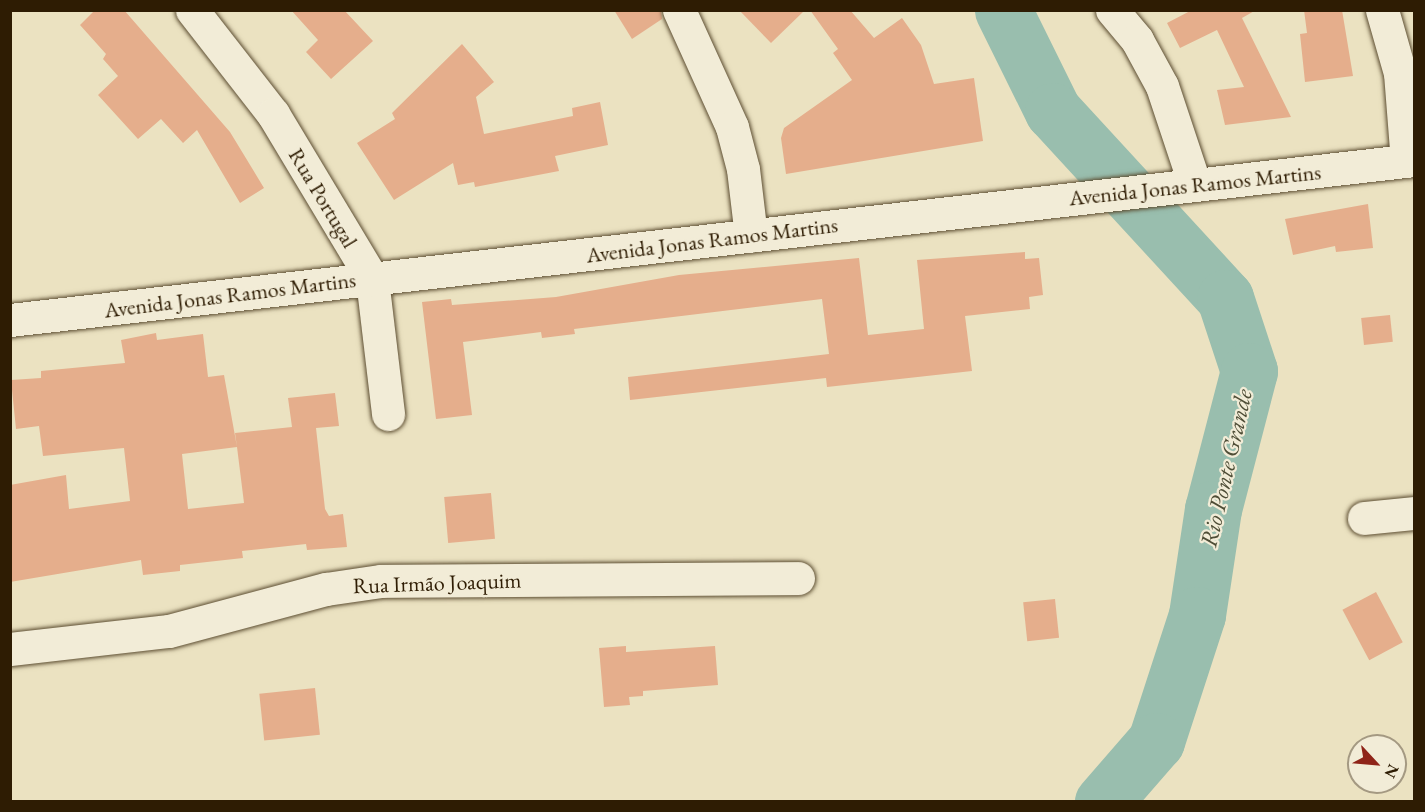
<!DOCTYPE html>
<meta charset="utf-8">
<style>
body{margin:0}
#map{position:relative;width:1425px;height:812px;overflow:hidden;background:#ebe2c1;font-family:"EB Garamond",serif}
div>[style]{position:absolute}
.river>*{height:57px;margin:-28.5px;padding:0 28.5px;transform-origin:28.5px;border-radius:28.5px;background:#99beae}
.building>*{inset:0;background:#e5ae8c;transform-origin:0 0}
.roads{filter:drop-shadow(0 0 2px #5d4e32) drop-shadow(0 0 2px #5d4e32)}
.minor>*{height:33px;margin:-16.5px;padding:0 16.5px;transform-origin:16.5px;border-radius:16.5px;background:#f2ecd7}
.tertiary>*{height:33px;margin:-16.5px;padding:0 16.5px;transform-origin:16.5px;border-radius:16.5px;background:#f2ecd7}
.secondary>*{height:33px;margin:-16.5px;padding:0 16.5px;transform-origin:16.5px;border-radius:16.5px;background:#f2ecd7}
span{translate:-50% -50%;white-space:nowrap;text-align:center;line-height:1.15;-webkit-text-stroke:4.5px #f2ecd7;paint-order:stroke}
.street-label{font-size:22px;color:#2e1c03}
.water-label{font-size:24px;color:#4e4d36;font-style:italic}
.frame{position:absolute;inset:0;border:12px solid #2e1c03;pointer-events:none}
.north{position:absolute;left:1347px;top:734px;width:60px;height:60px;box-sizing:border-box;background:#f2ecd7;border:2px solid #a49982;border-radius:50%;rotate:116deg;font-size:16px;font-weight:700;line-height:24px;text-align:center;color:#2e1c03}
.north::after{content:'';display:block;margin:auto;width:21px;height:27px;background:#8f2418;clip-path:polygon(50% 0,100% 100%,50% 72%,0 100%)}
</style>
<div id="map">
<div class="river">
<div style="left:1003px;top:10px;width:113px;rotate:63.7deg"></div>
<div style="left:1053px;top:111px;width:254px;rotate:47.4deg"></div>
<div style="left:1225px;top:298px;width:77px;rotate:71.8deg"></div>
<div style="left:1249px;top:371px;width:143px;rotate:104.6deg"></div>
<div style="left:1213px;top:509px;width:107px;rotate:98.6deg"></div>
<div style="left:1197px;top:615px;width:133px;rotate:108deg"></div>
<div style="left:1156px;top:741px;width:81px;rotate:131deg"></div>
</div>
<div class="building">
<div style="clip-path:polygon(95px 10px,124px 10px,230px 132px,264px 188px,240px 203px,197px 130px,183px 143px,161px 119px,138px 139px,98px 95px,118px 76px,103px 59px,106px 54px,80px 25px)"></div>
<div style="clip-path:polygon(291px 10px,344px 10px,373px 41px,331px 79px,306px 52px,318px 40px)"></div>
<div style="clip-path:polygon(614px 10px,661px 10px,662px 19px,632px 39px)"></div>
<div style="clip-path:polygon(739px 10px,805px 10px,771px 43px)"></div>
<div style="clip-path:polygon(810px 10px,850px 10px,874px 38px,902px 18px,921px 45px,934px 84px,974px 78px,983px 141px,786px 174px,781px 138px,784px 128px,852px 80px,833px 53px,838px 49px)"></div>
<div style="clip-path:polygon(1192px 10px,1256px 10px,1242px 18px,1291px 117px,1225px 125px,1217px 90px,1244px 87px,1217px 30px,1180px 48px,1167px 23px)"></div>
<div style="clip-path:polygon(1304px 10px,1342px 10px,1353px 76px,1305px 82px,1300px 34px,1307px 33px)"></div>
<div style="clip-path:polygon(462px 44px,494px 82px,476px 97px,484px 134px,573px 116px,572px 108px,600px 102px,608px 145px,555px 156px,559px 171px,475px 187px,474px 182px,458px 185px,453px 163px,394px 200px,357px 143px,395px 119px,392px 113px)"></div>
<div style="clip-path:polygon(1368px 204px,1373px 248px,1336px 252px,1335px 246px,1293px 255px,1285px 219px)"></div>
<div style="clip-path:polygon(1025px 252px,1025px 259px,1039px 258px,1043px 295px,1029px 297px,1030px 309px,965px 316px,972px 371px,827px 387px,826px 378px,630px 400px,628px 377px,829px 354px,822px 299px,574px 329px,575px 334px,542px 338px,541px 332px,463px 342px,472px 415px,436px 419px,422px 302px,451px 299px,452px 305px,556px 297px,679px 275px,859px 258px,868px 335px,924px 329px,917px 260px)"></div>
<div style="left:1390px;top:315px;width:27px;height:29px;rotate:84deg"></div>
<div style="clip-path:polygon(evenodd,156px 333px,157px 340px,203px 334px,208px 377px,224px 375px,237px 447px,235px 433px,292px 427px,288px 398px,335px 393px,339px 426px,316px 428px,325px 509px,329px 516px,343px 514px,347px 547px,307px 550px,306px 544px,242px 551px,243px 558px,180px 565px,180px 571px,143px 575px,141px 560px,10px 582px,10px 485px,66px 475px,69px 509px,130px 501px,124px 448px,43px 456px,39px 426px,16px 429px,11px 380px,41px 378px,41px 371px,125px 363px,121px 340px,156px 333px,237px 447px,244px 503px,188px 509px,182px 454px,237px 447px)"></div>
<div style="left:491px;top:493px;width:46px;height:47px;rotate:85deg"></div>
<div style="left:1376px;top:592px;width:57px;height:38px;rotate:62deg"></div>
<div style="left:1055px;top:599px;width:39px;height:32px;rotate:84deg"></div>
<div style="clip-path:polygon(626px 646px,626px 652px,715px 646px,718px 685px,643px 691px,643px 696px,629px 697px,630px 705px,604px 707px,599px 648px)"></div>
<div style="left:315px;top:688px;width:47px;height:56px;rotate:84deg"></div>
</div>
<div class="roads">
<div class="minor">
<div style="left:679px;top:10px;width:128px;rotate:65.6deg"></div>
<div style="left:732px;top:127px;width:43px;rotate:75.3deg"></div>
<div style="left:743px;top:169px;width:67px;rotate:83.2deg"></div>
<div style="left:1112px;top:10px;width:39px;rotate:50deg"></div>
<div style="left:1137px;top:40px;width:52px;rotate:61.5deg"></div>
<div style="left:1162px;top:86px;width:104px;rotate:71.6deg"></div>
<div style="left:1382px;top:10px;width:66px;rotate:74.1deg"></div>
<div style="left:1400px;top:73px;width:88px;rotate:85.5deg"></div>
<div style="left:372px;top:279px;width:136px;rotate:83.2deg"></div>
<div style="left:1364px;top:518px;width:50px;rotate:-5.7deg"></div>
<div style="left:10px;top:649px;width:160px;rotate:-6.5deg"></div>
<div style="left:169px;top:631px;width:163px;rotate:-15deg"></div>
<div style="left:326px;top:589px;width:56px;rotate:-8.3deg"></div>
<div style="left:381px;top:581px;width:417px;rotate:-0.4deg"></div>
</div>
<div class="tertiary">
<div style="left:192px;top:10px;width:132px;rotate:52.1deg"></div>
<div style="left:273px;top:114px;width:192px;rotate:59deg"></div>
</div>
<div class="secondary">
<div style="left:10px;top:320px;width:1413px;rotate:-6.5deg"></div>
</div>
</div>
<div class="street-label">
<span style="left:1195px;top:185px;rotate:-6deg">Avenida Jonas Ramos Martins</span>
<span style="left:323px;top:198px;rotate:59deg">Rua Portugal</span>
<span style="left:712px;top:240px;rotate:-7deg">Avenida Jonas Ramos Martins</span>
<span style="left:230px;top:295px;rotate:-7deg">Avenida Jonas Ramos Martins</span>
<span style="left:437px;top:583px;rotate:-2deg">Rua Irmão Joaquim</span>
</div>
<div class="water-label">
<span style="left:1226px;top:468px;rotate:-77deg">Rio Ponte Grande</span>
</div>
<div class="frame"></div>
<div class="north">N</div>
</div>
